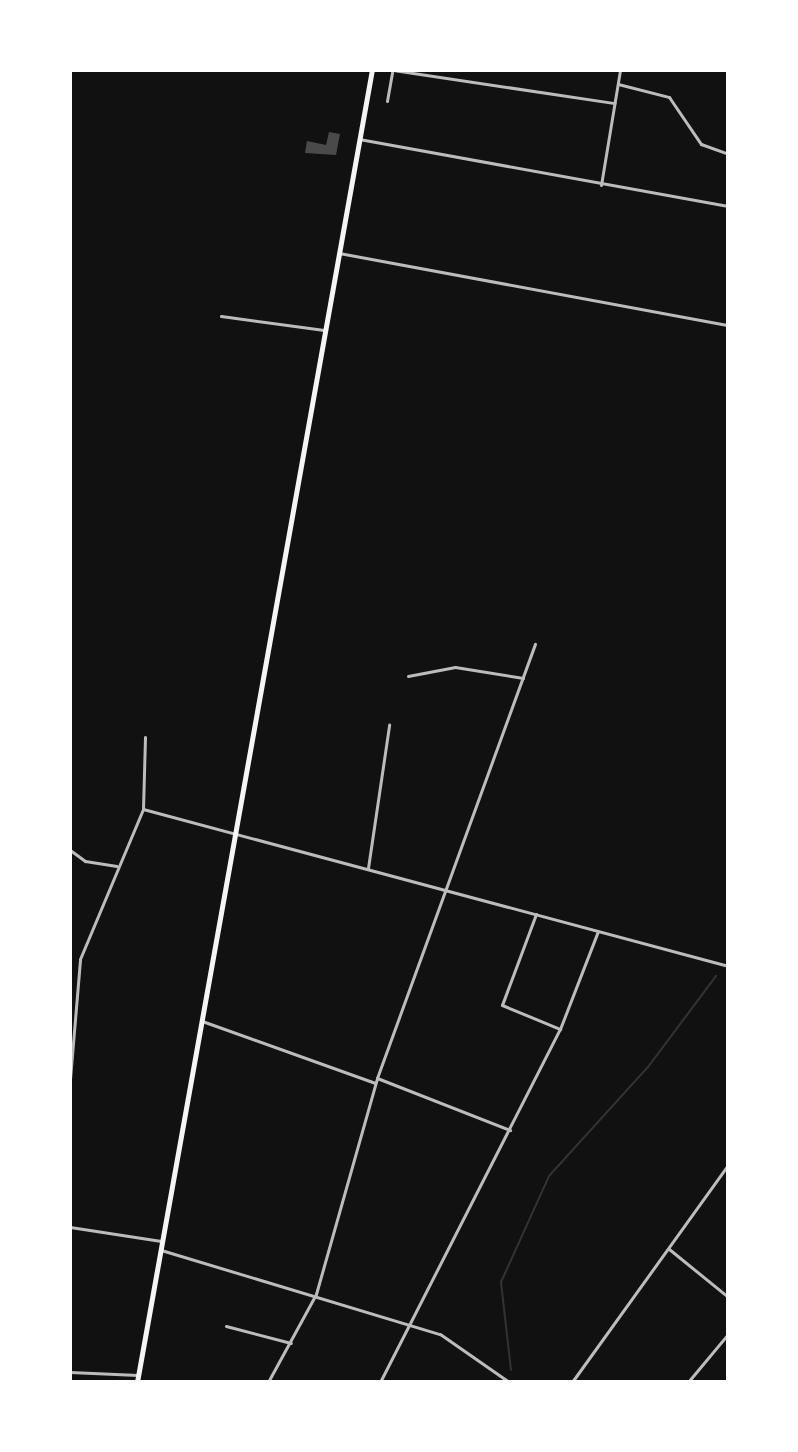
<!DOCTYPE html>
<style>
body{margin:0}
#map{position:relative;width:798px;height:1452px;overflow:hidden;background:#111;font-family:Ubuntu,sans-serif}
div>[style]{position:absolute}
.stream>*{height:2px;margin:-1px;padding:0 1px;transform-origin:1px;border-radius:1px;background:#333}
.building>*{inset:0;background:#4a4a4a}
.minor>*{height:3px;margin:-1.5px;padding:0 1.5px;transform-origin:1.5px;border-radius:1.5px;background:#bcbcbc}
.primary>*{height:5px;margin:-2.5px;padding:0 2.5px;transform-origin:2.5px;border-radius:2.5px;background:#f5f5f5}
span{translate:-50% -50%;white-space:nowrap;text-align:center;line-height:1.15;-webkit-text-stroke:6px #fff;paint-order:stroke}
.frame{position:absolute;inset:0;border:72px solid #fff;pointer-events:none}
</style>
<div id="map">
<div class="stream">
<div style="left:511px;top:1370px;width:89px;rotate:-96.5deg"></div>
<div style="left:501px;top:1282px;width:116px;rotate:-65.6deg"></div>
<div style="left:549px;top:1176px;width:147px;rotate:-47.8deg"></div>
<div style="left:648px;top:1067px;width:114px;rotate:-53.2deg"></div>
</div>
<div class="building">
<div style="clip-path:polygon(329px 132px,340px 134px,336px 155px,305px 153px,307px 141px,326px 145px)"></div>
</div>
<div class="minor">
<div style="left:393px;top:70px;width:224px;rotate:8.5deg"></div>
<div style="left:618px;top:84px;width:53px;rotate:14.3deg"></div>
<div style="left:669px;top:97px;width:57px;rotate:55.8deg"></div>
<div style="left:701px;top:144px;width:29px;rotate:20deg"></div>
<div style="left:387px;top:101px;width:29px;rotate:-80deg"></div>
<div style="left:359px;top:139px;width:375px;rotate:10.3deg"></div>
<div style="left:601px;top:185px;width:117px;rotate:-80.6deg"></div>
<div style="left:339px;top:253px;width:396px;rotate:10.5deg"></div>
<div style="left:221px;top:316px;width:104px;rotate:7.7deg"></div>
<div style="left:408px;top:676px;width:48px;rotate:-10.8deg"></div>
<div style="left:455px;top:667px;width:69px;rotate:9.2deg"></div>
<div style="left:143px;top:809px;width:606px;rotate:15.02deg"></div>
<div style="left:70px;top:850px;width:19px;rotate:36deg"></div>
<div style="left:85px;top:861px;width:32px;rotate:9deg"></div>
<div style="left:368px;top:868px;width:145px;rotate:-81.6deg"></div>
<div style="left:536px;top:914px;width:97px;rotate:110.5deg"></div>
<div style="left:502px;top:1005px;width:63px;rotate:22.5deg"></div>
<div style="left:202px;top:1021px;width:184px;rotate:19.7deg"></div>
<div style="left:377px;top:1078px;width:143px;rotate:21.4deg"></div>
<div style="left:70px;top:1079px;width:120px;rotate:-85.2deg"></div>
<div style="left:80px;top:959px;width:163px;rotate:-67.2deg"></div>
<div style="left:143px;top:809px;width:72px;rotate:-88.4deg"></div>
<div style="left:70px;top:1227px;width:92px;rotate:8.7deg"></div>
<div style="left:669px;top:1249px;width:76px;rotate:39.1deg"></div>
<div style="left:161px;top:1250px;width:291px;rotate:16.8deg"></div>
<div style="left:440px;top:1334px;width:84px;rotate:34.8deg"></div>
<div style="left:226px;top:1326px;width:67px;rotate:14.7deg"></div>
<div style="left:70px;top:1372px;width:68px;rotate:2.5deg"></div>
<div style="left:268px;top:1382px;width:100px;rotate:-61.4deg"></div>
<div style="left:316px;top:1294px;width:224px;rotate:-74.2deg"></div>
<div style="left:377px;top:1078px;width:462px;rotate:-70deg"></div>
<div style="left:380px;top:1382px;width:396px;rotate:-63deg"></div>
<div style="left:560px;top:1029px;width:105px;rotate:-68.8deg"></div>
<div style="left:572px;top:1382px;width:267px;rotate:-54.3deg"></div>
<div style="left:688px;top:1382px;width:62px;rotate:-50.2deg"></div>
</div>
<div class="primary">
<div style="left:137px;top:1382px;width:1333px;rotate:-79.85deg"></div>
</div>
<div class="frame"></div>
</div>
